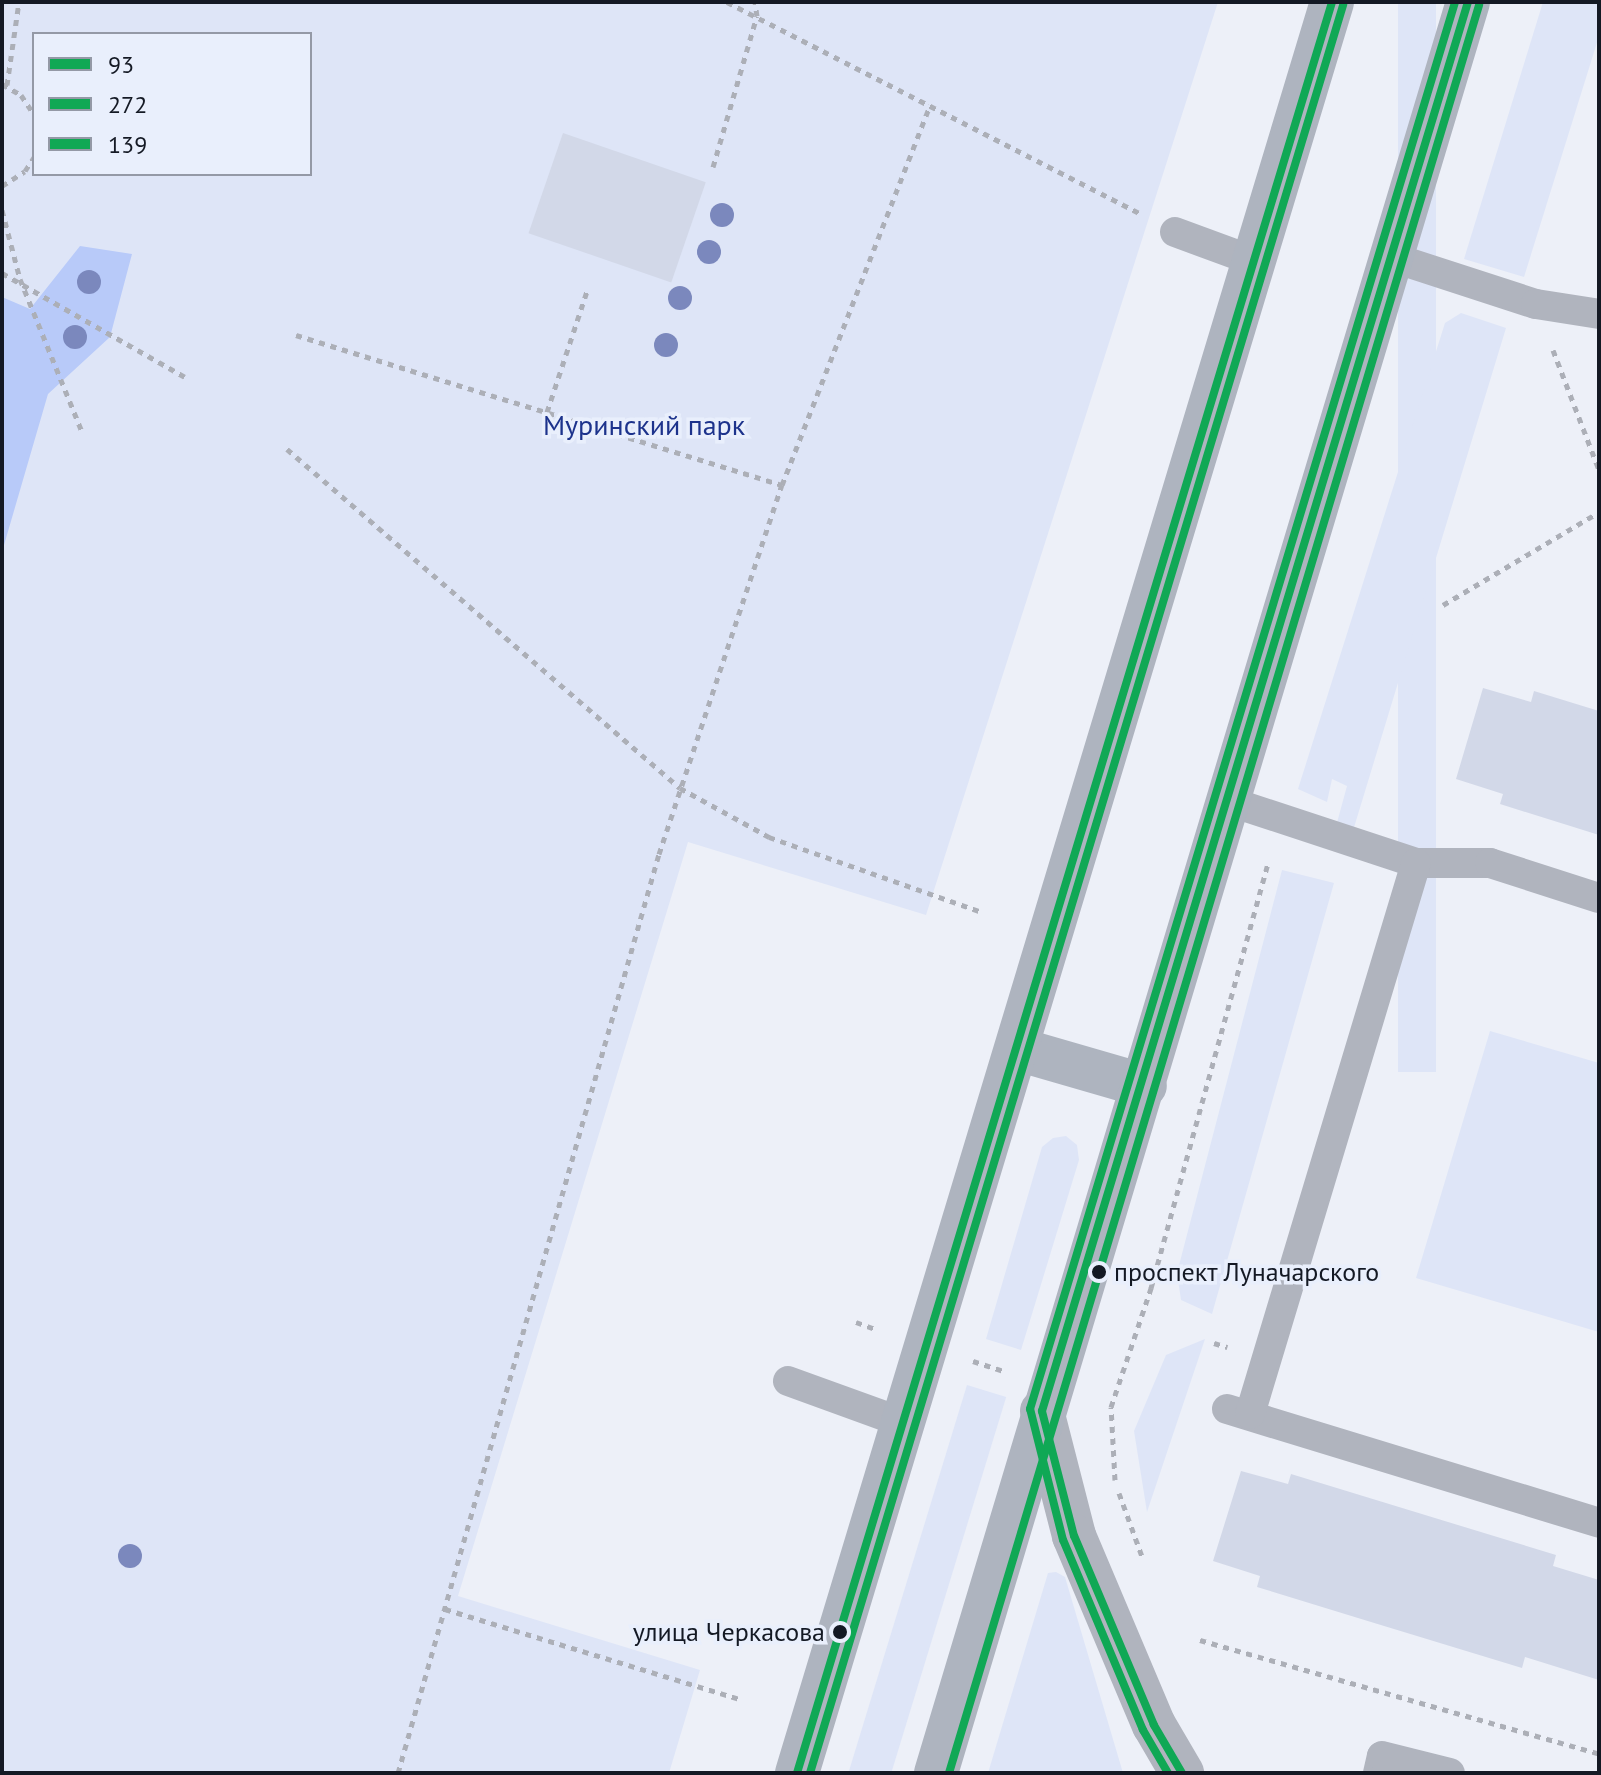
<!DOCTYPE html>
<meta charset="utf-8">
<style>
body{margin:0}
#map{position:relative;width:1601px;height:1775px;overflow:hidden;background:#edf0f8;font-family:"PT Sans",sans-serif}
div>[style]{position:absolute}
.green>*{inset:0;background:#dee5f7;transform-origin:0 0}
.forest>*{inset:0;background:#b8caf9}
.building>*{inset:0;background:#d2d8e8;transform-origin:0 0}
.path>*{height:5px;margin-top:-2.5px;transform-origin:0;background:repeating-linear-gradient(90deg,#acafb7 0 6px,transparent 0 12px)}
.lane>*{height:30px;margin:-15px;padding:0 15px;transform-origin:15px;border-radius:15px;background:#b0b4be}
.street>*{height:44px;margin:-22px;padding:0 22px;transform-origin:22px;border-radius:22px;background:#b0b4be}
.secondary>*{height:44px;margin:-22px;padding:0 22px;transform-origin:22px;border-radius:22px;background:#aeb4bf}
.bus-1>*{height:8px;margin:-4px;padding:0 4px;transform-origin:4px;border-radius:4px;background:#10a855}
.bus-2>*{height:8px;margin:-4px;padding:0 4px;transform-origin:4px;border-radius:4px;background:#10a855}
.bus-3>*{height:8px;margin:-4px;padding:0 4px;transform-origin:4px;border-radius:4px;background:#10a855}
.trees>*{width:24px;height:24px;margin:-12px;border-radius:50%;background:#7b88bd}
.dots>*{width:22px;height:22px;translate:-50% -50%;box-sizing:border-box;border:4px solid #e9effc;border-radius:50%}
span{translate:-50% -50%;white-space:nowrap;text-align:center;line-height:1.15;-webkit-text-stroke:7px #e9effc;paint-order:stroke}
.bus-label{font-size:26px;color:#141924}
.left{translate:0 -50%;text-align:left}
.right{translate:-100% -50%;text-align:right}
.park-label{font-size:28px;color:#1d338c}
.frame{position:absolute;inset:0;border:4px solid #141924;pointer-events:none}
.legend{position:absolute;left:32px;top:32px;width:280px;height:144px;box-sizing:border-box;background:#e9effc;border:2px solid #9499a6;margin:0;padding:10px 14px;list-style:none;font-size:24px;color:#141924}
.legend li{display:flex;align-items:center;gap:16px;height:40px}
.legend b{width:40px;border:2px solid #9499a6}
</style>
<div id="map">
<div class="green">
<div style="clip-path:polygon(evenodd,2px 2px,1218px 2px,926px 915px,688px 842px,458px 1596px,700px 1670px,669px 1773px,2px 1773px,2px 2px,34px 34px,310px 34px,310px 174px,34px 174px,34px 34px)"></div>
<div style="left:1398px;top:2px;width:38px;height:1070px"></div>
<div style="clip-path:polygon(1543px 2px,1599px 2px,1599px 36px,1524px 277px,1464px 259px)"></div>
<div style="clip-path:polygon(1461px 313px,1506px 328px,1352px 834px,1335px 830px,1347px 786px,1332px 779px,1327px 802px,1298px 789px,1445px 323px)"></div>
<div style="clip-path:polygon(1282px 870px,1334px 883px,1212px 1314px,1181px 1300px,1177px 1273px)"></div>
<div style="clip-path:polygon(1490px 1031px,1599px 1063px,1599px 1332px,1416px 1278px)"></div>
<div style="clip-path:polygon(1066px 1136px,1077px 1145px,1079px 1160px,1021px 1350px,986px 1339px,1042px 1147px,1053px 1138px)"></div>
<div style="clip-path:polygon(1205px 1339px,1147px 1512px,1134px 1431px,1166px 1355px)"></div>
<div style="left:967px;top:1385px;width:41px;height:405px;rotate:17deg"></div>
<div style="clip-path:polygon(1056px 1572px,1065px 1577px,1123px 1773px,988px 1773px,1048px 1573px)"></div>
</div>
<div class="forest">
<div style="clip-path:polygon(80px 246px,132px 254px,110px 337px,48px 394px,2px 552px,2px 297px,30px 309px)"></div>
</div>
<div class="building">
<div style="left:563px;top:133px;width:151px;height:106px;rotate:19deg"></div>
<div style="clip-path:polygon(1483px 688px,1531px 702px,1534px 691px,1599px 711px,1599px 835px,1500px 804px,1503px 794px,1456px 779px)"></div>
<div style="clip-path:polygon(1241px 1471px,1288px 1484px,1291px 1474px,1556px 1555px,1553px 1566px,1599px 1580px,1599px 1680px,1525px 1657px,1522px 1668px,1371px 1622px,1257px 1587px,1260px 1576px,1213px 1561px)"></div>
</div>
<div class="path">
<div style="left:727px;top:2px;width:463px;rotate:27.1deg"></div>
<div style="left:2px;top:84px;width:22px;rotate:30deg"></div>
<div style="left:21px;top:95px;width:23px;rotate:56deg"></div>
<div style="left:7px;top:85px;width:84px;rotate:-81.8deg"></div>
<div style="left:713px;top:167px;width:157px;rotate:-73.8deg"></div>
<div style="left:757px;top:16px;width:14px;rotate:-98deg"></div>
<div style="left:2px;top:186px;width:27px;rotate:-33deg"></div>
<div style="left:25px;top:171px;width:17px;rotate:-57deg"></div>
<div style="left:2px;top:210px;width:71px;rotate:75.4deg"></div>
<div style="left:20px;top:279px;width:167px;rotate:67.9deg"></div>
<div style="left:2px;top:273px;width:210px;rotate:29.6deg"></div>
<div style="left:296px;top:335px;width:509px;rotate:17.15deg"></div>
<div style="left:1553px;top:350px;width:129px;rotate:69deg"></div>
<div style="left:547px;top:412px;width:131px;rotate:-71.7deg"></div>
<div style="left:287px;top:449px;width:519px;rotate:40.78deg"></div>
<div style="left:680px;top:788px;width:102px;rotate:28.8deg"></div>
<div style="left:769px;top:837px;width:223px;rotate:19.4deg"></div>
<div style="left:1443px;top:605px;width:182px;rotate:-30.8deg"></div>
<div style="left:856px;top:1322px;width:23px;rotate:20deg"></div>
<div style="left:1214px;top:1343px;width:14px;rotate:17deg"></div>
<div style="left:973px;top:1361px;width:35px;rotate:18deg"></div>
<div style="left:1115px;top:1480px;width:73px;rotate:-93.1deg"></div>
<div style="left:1111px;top:1407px;width:126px;rotate:-71.4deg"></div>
<div style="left:1151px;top:1288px;width:443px;rotate:-74.6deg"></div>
<div style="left:1119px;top:1493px;width:70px;rotate:70deg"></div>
<div style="left:445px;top:1609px;width:311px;rotate:17deg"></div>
<div style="left:1200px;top:1640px;width:415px;rotate:15.9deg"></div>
<div style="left:398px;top:1773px;width:955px;rotate:-74.15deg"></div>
<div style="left:659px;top:854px;width:389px;rotate:-71.6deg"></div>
<div style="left:782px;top:485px;width:408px;rotate:-68.7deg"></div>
</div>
<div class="lane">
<div style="left:1175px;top:232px;width:84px;rotate:20.2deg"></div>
<div style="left:1391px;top:257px;width:152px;rotate:18deg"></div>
<div style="left:1536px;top:304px;width:64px;rotate:9deg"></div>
<div style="left:1231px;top:802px;width:195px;rotate:18.2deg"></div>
<div style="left:1416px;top:863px;width:74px"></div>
<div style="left:1490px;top:863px;width:114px;rotate:17.8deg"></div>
<div style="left:788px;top:1381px;width:120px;rotate:19.9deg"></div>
<div style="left:1227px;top:1409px;width:389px;rotate:17deg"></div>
<div style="left:1250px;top:1414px;width:575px;rotate:-73.23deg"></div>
<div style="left:1378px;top:1773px;width:17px;rotate:-77deg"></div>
<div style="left:1382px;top:1756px;width:70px;rotate:14deg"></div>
</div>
<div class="street">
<div style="left:1042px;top:1411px;width:129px;rotate:75.6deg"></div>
<div style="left:1074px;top:1536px;width:205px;rotate:67.1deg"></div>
<div style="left:1154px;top:1725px;width:56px;rotate:59.7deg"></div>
</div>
<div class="secondary">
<div style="left:1017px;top:1049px;width:133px;rotate:16.1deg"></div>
<div style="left:797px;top:1773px;width:1850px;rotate:-73.19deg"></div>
<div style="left:936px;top:1773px;width:1849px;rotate:-73.28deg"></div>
</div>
<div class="bus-1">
<div style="left:797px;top:1773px;width:1850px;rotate:-73.19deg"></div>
<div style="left:1182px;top:1773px;width:56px;rotate:-120.3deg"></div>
<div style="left:1154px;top:1725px;width:205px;rotate:-112.9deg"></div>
<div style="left:1074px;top:1536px;width:129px;rotate:-104.4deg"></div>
<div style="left:1042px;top:1411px;width:1472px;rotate:-73.18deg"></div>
</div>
<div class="bus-2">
<div style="left:810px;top:1773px;width:1847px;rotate:-73.22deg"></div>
<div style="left:949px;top:1773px;width:1846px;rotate:-73.31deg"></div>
</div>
<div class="bus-3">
<div style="left:1168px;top:1773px;width:50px;rotate:-120.2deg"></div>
<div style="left:1143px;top:1730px;width:206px;rotate:-112.8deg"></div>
<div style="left:1063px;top:1540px;width:135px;rotate:-104.1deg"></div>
<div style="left:1030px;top:1409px;width:1470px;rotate:-73.19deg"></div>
</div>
<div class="trees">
<div style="left:722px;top:215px"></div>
<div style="left:709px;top:252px"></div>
<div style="left:89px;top:282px"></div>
<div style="left:680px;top:298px"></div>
<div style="left:75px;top:337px"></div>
<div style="left:666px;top:345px"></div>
<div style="left:130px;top:1556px"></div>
</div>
<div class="dots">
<div style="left:1099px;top:1272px;background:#141924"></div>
<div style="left:840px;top:1632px;background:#141924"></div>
</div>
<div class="bus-label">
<span class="left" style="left:1114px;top:1272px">проспект Луначарского</span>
<span class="right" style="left:825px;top:1632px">улица Черкасова</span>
</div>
<div class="park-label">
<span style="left:644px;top:425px">Муринский парк</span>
</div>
<div class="frame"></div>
<ul class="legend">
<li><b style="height:10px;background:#10a855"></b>93</li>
<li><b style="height:10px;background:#10a855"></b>272</li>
<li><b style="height:10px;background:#10a855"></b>139</li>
</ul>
</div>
